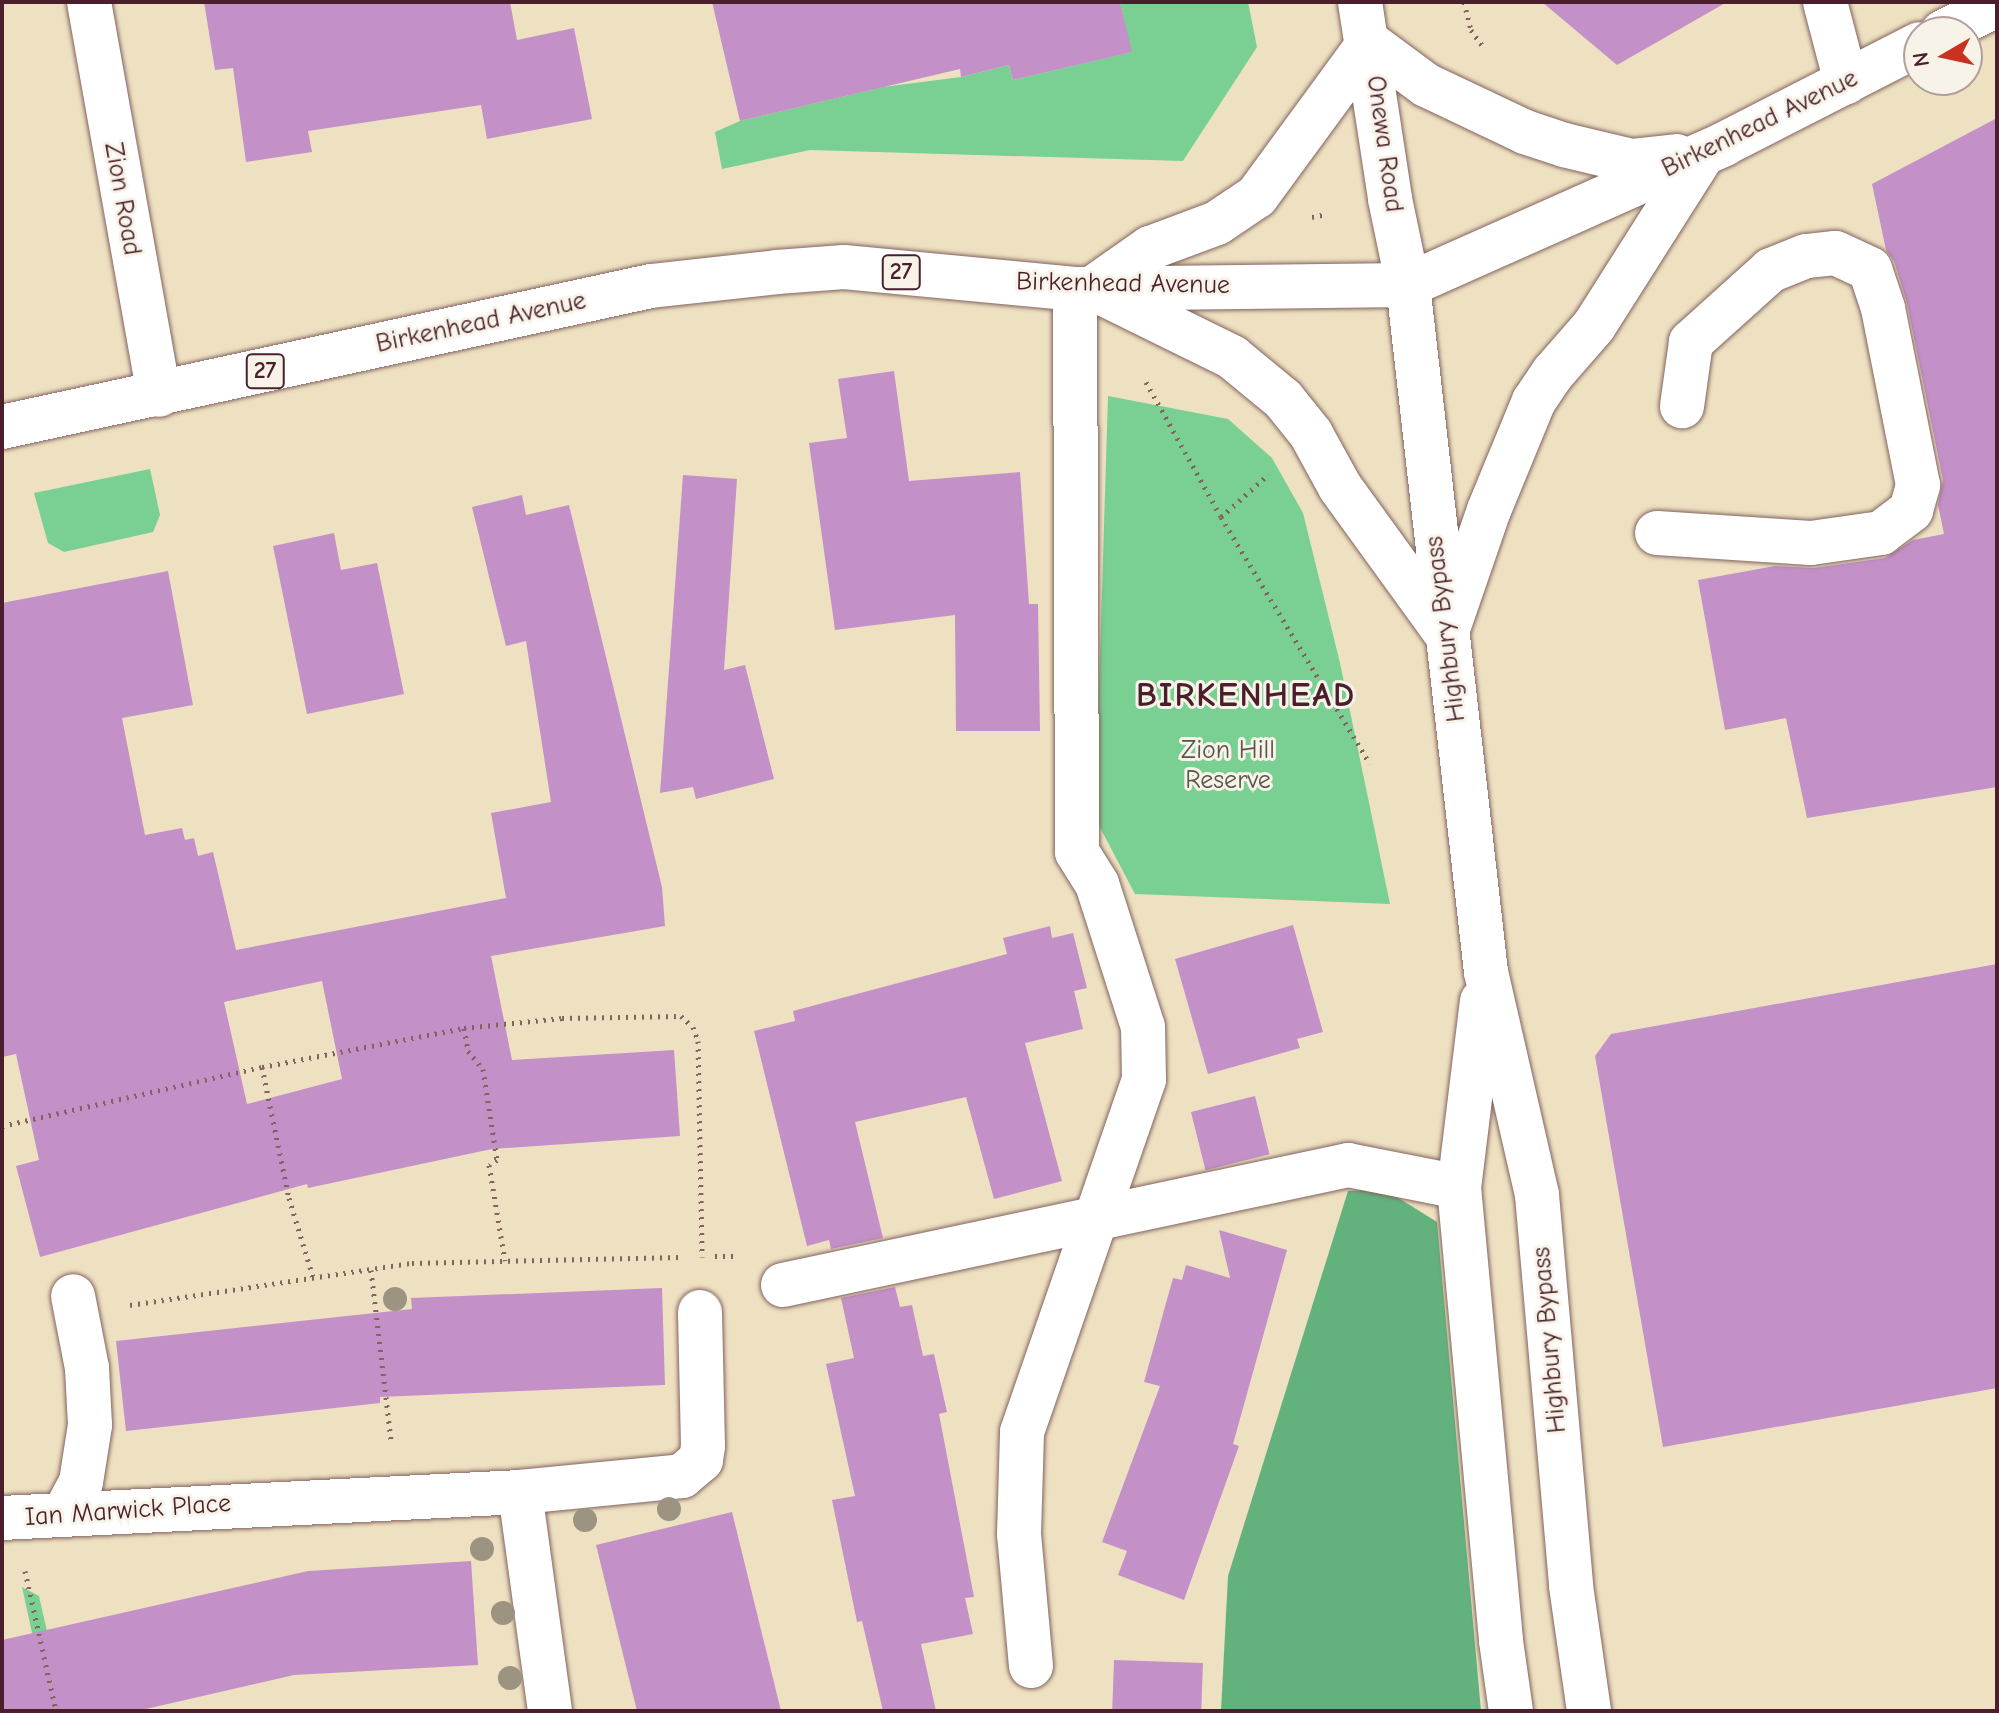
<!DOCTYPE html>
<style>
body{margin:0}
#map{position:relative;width:1999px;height:1713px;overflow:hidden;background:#eee1c1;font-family:"Comic Neue",sans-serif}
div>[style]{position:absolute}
.green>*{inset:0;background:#7acf93}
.forest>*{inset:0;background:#63b27d}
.building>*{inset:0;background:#c490c8;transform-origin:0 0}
.path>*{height:5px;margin-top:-2.5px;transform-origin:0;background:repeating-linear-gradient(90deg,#836360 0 2px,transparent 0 8px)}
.roads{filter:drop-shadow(0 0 2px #836360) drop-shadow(0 0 2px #836360)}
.minor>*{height:44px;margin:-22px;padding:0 22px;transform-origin:22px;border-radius:22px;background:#fff}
.major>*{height:44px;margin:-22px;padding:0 22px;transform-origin:22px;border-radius:22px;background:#fff}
.trees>*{width:24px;height:24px;margin:-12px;border-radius:50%;background:#9c9380}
span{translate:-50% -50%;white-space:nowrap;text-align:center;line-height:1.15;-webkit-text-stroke:6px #f7f3e8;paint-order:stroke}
.shield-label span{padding:2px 6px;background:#f7f3e8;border:2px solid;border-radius:6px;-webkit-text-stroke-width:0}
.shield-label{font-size:24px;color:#4a1f2b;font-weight:700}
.street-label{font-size:26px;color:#4a1f2b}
.park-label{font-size:26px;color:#58544a}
.district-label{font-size:34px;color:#4a1f2b;font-weight:700;letter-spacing:2px}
.frame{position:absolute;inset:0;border:4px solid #4a1f2b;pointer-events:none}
.north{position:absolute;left:1903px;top:16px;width:80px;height:80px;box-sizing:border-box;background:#f7f3e8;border:2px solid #b29e9c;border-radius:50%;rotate:261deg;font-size:22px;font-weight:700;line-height:32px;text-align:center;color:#4a1f2b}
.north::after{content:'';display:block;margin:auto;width:28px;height:36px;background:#c8321e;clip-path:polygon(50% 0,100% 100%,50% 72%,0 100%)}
</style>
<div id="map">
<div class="green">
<div style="clip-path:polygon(1120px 2px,1248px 2px,1257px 47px,1183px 161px,810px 150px,722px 169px,715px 132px,740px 121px,883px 87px,961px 77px,1009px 65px,1013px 80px,1131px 52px)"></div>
<div style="clip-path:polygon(1108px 396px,1228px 419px,1272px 458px,1303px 513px,1340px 663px,1390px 904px,1135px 894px,1095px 818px)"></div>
<div style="clip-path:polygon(150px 469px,160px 515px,153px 532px,64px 552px,48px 543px,34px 493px)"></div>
<div style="clip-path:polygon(22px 1587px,39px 1596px,65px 1711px,49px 1711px)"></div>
</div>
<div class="forest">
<div style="clip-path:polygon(1384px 1189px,1437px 1222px,1481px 1711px,1221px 1711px,1228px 1576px,1348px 1191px)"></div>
</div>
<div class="building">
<div style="clip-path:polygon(204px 2px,510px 2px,517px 40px,574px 28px,592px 119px,487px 139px,481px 105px,308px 131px,312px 152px,246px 162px,233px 68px,215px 70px)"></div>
<div style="clip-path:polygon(712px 2px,1120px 2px,1132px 52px,1013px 80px,1009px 65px,961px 77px,960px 69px,740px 121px)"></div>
<div style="clip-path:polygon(1542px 2px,1727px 2px,1617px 65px)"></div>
<div style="clip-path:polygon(1997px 118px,1997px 787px,1807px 818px,1786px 718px,1725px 730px,1698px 580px,1775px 566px,1814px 568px,1885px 558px,1913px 540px,1944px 534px,1938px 505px,1943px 480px,1907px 303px,1894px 261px,1886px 250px,1872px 184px)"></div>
<div style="clip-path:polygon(894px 371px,909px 481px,1020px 472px,1029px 604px,1038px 604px,1040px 731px,956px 731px,955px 615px,835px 630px,809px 443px,847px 438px,838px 379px)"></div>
<div style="clip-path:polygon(683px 475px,737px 479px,724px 670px,745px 665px,774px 779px,696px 799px,693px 787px,660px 793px)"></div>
<div style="clip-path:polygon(evenodd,522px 495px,526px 515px,569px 505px,662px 887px,665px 926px,491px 956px,512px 1060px,674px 1050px,680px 1136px,492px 1149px,308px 1188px,307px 1184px,40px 1257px,16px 1166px,39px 1160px,16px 1054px,2px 1057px,2px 603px,168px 571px,193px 705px,122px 718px,145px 835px,182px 828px,185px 840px,194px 838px,198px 856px,213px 852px,236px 950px,506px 898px,491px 813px,551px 802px,526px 641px,506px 646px,472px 507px,522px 495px,322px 981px,342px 1079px,247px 1104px,224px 1002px,322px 981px)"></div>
<div style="clip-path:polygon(334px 533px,341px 570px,377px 563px,404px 694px,307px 714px,273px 546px)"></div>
<div style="clip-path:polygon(1293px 925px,1323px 1032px,1297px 1039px,1300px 1048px,1208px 1074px,1175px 959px)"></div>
<div style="clip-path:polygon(1050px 926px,1052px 938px,1073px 933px,1087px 988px,1074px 991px,1083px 1029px,1025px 1043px,1062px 1181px,994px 1199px,966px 1097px,855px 1122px,883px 1238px,831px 1249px,829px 1240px,807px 1246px,754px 1031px,795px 1021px,793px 1011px,1007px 954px,1003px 938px)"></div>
<div style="clip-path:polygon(1997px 964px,1997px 1388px,1663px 1447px,1595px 1056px,1611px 1034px)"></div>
<div style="left:1255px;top:1096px;width:60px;height:66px;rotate:76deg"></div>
<div style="clip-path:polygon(1219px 1230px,1287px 1250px,1233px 1444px,1239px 1446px,1184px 1600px,1118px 1575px,1127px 1551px,1102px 1542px,1160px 1386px,1144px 1382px,1173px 1278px,1182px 1280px,1186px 1265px,1230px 1278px)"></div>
<div style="clip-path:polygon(895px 1287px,900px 1307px,912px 1305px,923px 1356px,934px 1354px,947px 1412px,939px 1414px,974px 1597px,965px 1598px,973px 1634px,921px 1644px,936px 1711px,883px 1711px,862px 1621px,857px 1622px,832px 1500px,855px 1496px,826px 1364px,854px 1358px,841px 1298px)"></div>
<div style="clip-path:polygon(662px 1288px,665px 1385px,380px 1397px,380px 1403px,126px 1431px,116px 1341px,412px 1309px,411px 1298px)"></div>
<div style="clip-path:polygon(732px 1512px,781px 1711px,637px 1711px,596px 1545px)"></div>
<div style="clip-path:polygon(471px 1561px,478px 1665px,294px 1675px,137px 1711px,2px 1711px,2px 1640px,308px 1571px)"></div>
<div style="left:1114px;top:1660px;width:89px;height:51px;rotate:2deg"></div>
</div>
<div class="path">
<div style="left:1464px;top:2px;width:29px;rotate:76deg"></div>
<div style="left:1471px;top:30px;width:22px;rotate:54deg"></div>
<div style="left:1312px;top:217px;width:14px;rotate:-12deg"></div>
<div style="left:1146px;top:382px;width:154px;rotate:60.9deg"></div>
<div style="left:1221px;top:517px;width:288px;rotate:58.9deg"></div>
<div style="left:1221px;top:517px;width:64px;rotate:-41.9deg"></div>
<div style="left:464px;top:1028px;width:23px;rotate:80deg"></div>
<div style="left:468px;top:1051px;width:23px;rotate:50deg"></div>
<div style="left:483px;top:1069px;width:92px;rotate:81.3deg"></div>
<div style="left:497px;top:1160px;width:9px;rotate:148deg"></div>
<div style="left:489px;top:1165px;width:97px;rotate:80.5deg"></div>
<div style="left:262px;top:1067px;width:134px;rotate:78.4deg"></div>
<div style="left:289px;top:1198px;width:83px;rotate:73.1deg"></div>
<div style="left:2px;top:1126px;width:267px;rotate:-12.8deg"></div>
<div style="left:262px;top:1067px;width:206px;rotate:-10.9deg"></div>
<div style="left:464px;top:1028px;width:99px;rotate:-5.8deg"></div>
<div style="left:562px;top:1018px;width:119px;rotate:-1deg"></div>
<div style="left:681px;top:1016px;width:16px;rotate:43deg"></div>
<div style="left:693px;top:1027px;width:15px;rotate:70deg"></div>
<div style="left:698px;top:1041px;width:216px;rotate:88.9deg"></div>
<div style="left:715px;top:1256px;width:22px"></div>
<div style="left:371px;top:1270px;width:172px;rotate:83.3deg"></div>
<div style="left:130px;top:1305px;width:285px;rotate:-8.5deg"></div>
<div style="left:412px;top:1263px;width:269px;rotate:-1.3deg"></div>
<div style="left:25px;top:1571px;width:143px;rotate:77.5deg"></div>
</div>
<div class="roads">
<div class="minor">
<div style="left:89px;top:2px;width:399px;rotate:79.9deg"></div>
<div style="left:1825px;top:2px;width:83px;rotate:75.3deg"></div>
<div style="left:1657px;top:533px;width:154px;rotate:3.7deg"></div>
<div style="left:1811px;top:543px;width:71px;rotate:-8.1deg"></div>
<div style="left:1881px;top:533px;width:38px;rotate:-37deg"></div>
<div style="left:1911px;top:510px;width:26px;rotate:-74deg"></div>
<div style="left:1918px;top:485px;width:180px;rotate:-101.2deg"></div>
<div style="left:1883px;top:308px;width:41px;rotate:-108.4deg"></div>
<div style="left:1870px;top:269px;width:38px;rotate:-155deg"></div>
<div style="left:1835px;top:253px;width:29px;rotate:174deg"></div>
<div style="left:1806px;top:256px;width:38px;rotate:158deg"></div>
<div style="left:1771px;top:270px;width:108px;rotate:138deg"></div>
<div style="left:1691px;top:342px;width:65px;rotate:98deg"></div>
<div style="left:783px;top:1285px;width:578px;rotate:-11.99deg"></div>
<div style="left:1348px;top:1165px;width:113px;rotate:11.2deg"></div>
<div style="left:520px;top:1492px;width:221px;rotate:82.2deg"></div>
<div style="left:64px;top:1514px;width:36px;rotate:-62deg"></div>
<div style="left:81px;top:1482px;width:58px;rotate:-81deg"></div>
<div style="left:90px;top:1425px;width:57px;rotate:-93deg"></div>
<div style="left:87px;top:1368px;width:73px;rotate:-101deg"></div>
<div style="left:2px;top:1518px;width:519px;rotate:-2.87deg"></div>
<div style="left:520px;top:1492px;width:163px;rotate:-5.6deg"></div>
<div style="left:682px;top:1476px;width:25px;rotate:-40deg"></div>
<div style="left:701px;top:1460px;width:14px;rotate:-82deg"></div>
<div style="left:703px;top:1446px;width:134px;rotate:-91.3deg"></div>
<div style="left:1031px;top:1666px;width:133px;rotate:-95.2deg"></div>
<div style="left:1019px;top:1534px;width:102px;rotate:-88.3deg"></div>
<div style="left:1022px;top:1432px;width:373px;rotate:-70.9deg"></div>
<div style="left:1144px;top:1079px;width:52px;rotate:-91.1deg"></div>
<div style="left:1143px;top:1027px;width:150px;rotate:-107.8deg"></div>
<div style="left:1097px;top:884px;width:38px;rotate:-122deg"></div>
<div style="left:1077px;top:852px;width:563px;rotate:-90.2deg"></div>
</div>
<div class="major">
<div style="left:1360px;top:2px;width:199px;rotate:81.3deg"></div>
<div style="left:1390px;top:199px;width:88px;rotate:78.2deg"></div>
<div style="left:1408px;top:285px;width:691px;rotate:83.52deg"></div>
<div style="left:1486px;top:972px;width:229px;rotate:77.1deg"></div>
<div style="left:1537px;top:1195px;width:392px;rotate:85deg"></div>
<div style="left:1571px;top:1586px;width:126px;rotate:81.8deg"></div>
<div style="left:1943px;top:32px;width:60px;rotate:-26.6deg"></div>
<div style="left:1369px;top:43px;width:71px;rotate:36.4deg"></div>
<div style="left:1426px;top:85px;width:110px;rotate:25.4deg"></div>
<div style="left:1525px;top:132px;width:41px;rotate:18.4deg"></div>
<div style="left:1564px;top:145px;width:69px;rotate:13.4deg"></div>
<div style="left:1631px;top:161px;width:46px;rotate:-6.2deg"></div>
<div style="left:1093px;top:288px;width:70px;rotate:-35.1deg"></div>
<div style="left:1150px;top:248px;width:72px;rotate:-20.5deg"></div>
<div style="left:1217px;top:223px;width:48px;rotate:-34deg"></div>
<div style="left:1257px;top:196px;width:190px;rotate:-53.8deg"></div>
<div style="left:1102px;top:293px;width:145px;rotate:26.2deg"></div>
<div style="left:1232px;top:357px;width:66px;rotate:39.5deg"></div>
<div style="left:1283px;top:399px;width:45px;rotate:51.3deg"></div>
<div style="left:1311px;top:434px;width:60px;rotate:61.3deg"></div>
<div style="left:1340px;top:487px;width:179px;rotate:54.1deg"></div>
<div style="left:2px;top:427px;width:664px;rotate:-12.26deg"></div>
<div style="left:651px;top:286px;width:127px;rotate:-6.3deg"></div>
<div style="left:777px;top:272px;width:67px;rotate:-4.3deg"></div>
<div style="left:844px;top:267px;width:232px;rotate:5.4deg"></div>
<div style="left:1075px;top:289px;width:333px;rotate:-0.7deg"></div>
<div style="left:1408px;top:285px;width:346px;rotate:-24deg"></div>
<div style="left:1724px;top:144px;width:219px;rotate:-27.1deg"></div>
<div style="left:1450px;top:623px;width:120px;rotate:-71deg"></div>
<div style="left:1489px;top:510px;width:118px;rotate:-67.6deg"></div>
<div style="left:1534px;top:401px;width:34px;rotate:-56deg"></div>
<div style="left:1553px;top:373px;width:62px;rotate:-48.9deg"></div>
<div style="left:1594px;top:326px;width:204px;rotate:-57.6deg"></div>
<div style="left:1482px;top:1001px;width:187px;rotate:97deg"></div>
<div style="left:1459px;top:1187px;width:456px;rotate:84.7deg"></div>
<div style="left:1501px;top:1641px;width:71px;rotate:81.9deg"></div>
</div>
</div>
<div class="trees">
<div style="left:395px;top:1299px"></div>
<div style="left:669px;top:1509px"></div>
<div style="left:585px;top:1520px"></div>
<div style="left:482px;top:1549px"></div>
<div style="left:503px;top:1613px"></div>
<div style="left:510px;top:1678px"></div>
</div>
<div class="shield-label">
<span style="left:901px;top:272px">27</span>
<span style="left:265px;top:371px">27</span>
</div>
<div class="street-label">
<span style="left:1760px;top:124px;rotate:-26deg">Birkenhead Avenue</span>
<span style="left:1384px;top:144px;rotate:82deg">Onewa Road</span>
<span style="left:122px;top:199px;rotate:80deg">Zion Road</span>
<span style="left:1123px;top:284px;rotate:1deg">Birkenhead Avenue</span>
<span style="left:481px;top:323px;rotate:-12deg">Birkenhead Avenue</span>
<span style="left:1446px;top:629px;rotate:-97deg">Highbury Bypass</span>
<span style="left:1550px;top:1340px;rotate:-95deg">Highbury Bypass</span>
<span style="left:128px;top:1511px;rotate:-4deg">Ian Marwick Place</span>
</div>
<div class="park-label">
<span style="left:1228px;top:766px">Zion Hill<br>Reserve</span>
</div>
<div class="district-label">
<span style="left:1246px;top:696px">BIRKENHEAD</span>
</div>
<div class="frame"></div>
<div class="north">N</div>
</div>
